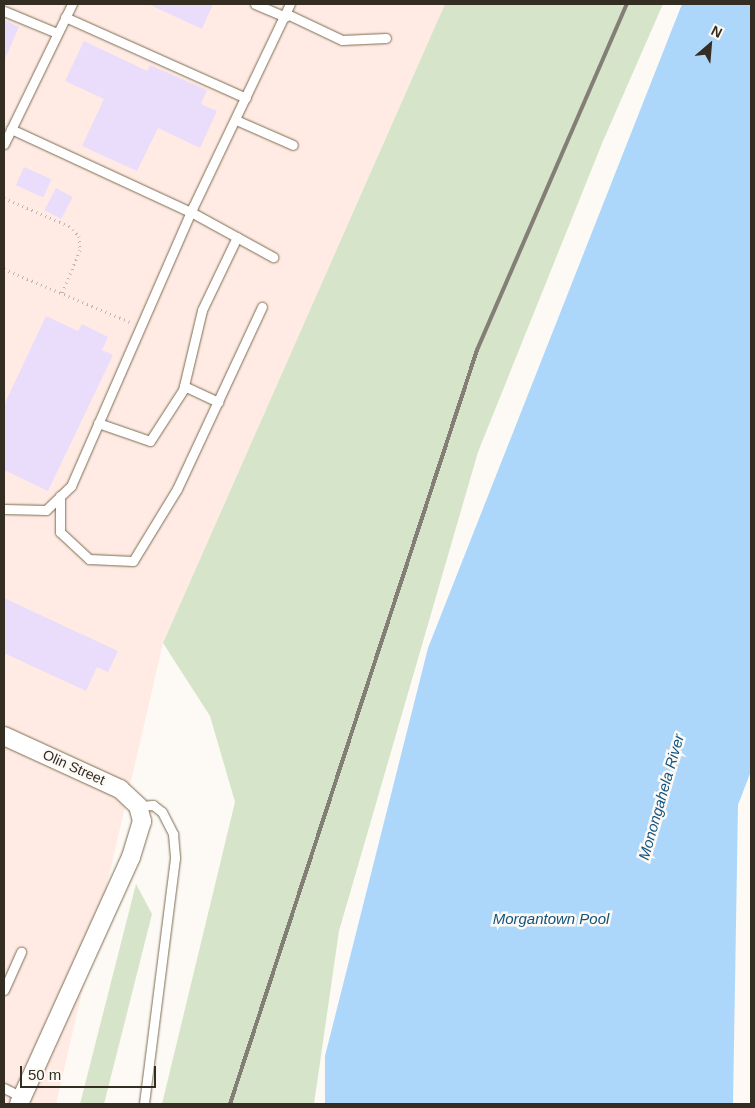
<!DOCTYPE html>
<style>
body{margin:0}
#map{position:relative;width:755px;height:1108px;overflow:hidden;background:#fdf9f4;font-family:Helvetica,sans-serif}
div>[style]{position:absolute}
.industrial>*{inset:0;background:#ffebe3}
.green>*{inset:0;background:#d6e5c9}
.water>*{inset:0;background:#acd7fb}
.building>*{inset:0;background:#e9ddfb;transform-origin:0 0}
.path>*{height:3px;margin-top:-1.5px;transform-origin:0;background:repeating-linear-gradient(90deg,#bbb7b0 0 1px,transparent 0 5px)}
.roads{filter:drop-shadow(0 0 1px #7c6c52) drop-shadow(0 0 1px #7c6c52)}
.lane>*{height:9px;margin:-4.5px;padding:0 4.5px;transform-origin:4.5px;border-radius:4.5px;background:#fff}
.street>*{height:18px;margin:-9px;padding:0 9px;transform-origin:9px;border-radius:9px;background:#fff}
.rail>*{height:4px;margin:-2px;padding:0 2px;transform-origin:2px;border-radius:2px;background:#847f76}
span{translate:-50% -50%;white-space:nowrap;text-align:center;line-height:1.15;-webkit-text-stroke:5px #fdf9f4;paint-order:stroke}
.street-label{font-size:14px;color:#332d22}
.water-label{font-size:15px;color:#115480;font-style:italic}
.frame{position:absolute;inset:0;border:5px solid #332d22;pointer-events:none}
.north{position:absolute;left:685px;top:20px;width:50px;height:50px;-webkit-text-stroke:4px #fdf9f4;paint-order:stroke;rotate:27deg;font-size:14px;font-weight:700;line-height:20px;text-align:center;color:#332d22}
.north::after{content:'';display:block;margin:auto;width:18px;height:22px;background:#332d22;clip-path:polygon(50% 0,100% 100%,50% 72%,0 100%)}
.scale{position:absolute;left:20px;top:1066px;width:136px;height:22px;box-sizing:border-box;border:2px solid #332d22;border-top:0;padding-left:6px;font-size:15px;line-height:18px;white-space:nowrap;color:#332d22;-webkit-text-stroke:4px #fdf9f4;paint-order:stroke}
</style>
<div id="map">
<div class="industrial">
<div style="clip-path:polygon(4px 4px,445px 4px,163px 643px,56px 1104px,4px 1104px)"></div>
</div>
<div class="green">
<div style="clip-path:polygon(445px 4px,663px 4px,603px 141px,478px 452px,339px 931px,314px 1104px,162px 1104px,235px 802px,210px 716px,163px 643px)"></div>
<div style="clip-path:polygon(136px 884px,152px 914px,104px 1104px,80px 1104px)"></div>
</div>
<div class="water">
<div style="clip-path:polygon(682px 4px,751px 4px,751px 771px,738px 805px,733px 1104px,325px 1104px,325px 1056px,428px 648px)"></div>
</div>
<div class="building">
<div style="clip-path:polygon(148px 4px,213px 4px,202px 29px)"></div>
<div style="clip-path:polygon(4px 20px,19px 27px,4px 61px)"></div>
<div style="clip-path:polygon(84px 41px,147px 71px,150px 65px,207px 90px,201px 104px,217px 111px,200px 148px,158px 128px,137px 171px,82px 146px,104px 99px,65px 81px)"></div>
<div style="left:24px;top:167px;width:30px;height:20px;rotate:24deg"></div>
<div style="left:56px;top:188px;width:19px;height:25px;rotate:28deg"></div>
<div style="clip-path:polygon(46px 316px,78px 331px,82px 324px,108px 337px,102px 350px,113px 355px,48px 491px,4px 470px,4px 405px)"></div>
<div style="clip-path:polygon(4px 598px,118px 651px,108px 672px,97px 667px,86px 691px,4px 653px)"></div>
</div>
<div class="path">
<div style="left:4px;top:198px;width:71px;rotate:23.3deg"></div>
<div style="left:69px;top:226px;width:14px;rotate:45deg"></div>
<div style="left:79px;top:236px;width:14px;rotate:86deg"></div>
<div style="left:80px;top:250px;width:47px;rotate:112.7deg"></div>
<div style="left:4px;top:269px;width:137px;rotate:22.8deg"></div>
</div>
<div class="roads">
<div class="lane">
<div style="left:255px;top:4px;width:33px;rotate:23deg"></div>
<div style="left:4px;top:11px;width:57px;rotate:22.5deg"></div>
<div style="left:287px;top:14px;width:61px;rotate:25.3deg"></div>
<div style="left:342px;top:40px;width:44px;rotate:-2.6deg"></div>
<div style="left:65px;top:17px;width:198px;rotate:24.1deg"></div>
<div style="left:236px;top:120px;width:62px;rotate:23.7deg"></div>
<div style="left:11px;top:129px;width:198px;rotate:24.8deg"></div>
<div style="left:191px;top:212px;width:94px;rotate:28.8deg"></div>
<div style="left:4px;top:144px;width:156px;rotate:-64.1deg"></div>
<div style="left:184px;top:386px;width:38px;rotate:25deg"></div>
<div style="left:98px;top:423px;width:55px;rotate:19.1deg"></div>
<div style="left:150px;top:441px;width:61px;rotate:-57.1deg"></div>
<div style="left:183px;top:390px;width:82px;rotate:-76.6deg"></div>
<div style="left:202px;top:310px;width:81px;rotate:-64.4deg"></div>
<div style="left:60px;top:496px;width:36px;rotate:90deg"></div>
<div style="left:60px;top:532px;width:40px;rotate:43deg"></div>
<div style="left:89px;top:559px;width:44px;rotate:2.6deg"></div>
<div style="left:133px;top:561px;width:84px;rotate:-58.6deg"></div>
<div style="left:177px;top:489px;width:201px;rotate:-65deg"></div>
<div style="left:4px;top:509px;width:42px;rotate:1.4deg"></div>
<div style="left:46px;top:510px;width:35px;rotate:-44deg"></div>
<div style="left:71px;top:486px;width:305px;rotate:-66.4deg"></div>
<div style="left:193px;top:207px;width:225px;rotate:-64.5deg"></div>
<div style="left:138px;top:806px;width:15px;rotate:-4deg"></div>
<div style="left:153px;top:805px;width:11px;rotate:38deg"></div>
<div style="left:162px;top:812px;width:25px;rotate:63deg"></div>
<div style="left:173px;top:834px;width:24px;rotate:85deg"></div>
<div style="left:175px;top:858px;width:248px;rotate:97.2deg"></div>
<div style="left:4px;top:990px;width:42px;rotate:-65.9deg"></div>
<div style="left:4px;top:1088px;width:20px;rotate:27deg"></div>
</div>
<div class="street">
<div style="left:4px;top:736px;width:128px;rotate:24.6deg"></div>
<div style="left:120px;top:789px;width:25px;rotate:43deg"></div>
<div style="left:138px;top:806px;width:16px;rotate:75deg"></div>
<div style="left:142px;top:821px;width:38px;rotate:107deg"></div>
<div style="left:131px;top:857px;width:271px;rotate:114.4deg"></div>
</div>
</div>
<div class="rail">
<div style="left:230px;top:1104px;width:793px;rotate:-71.86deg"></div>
<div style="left:477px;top:350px;width:377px;rotate:-66.6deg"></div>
</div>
<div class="street-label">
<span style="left:74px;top:767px;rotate:24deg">Olin Street</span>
</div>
<div class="water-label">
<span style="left:661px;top:797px;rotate:-74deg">Monongahela River</span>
<span style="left:551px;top:919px">Morgantown Pool</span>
</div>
<div class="frame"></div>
<div class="north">N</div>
<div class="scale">50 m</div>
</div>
